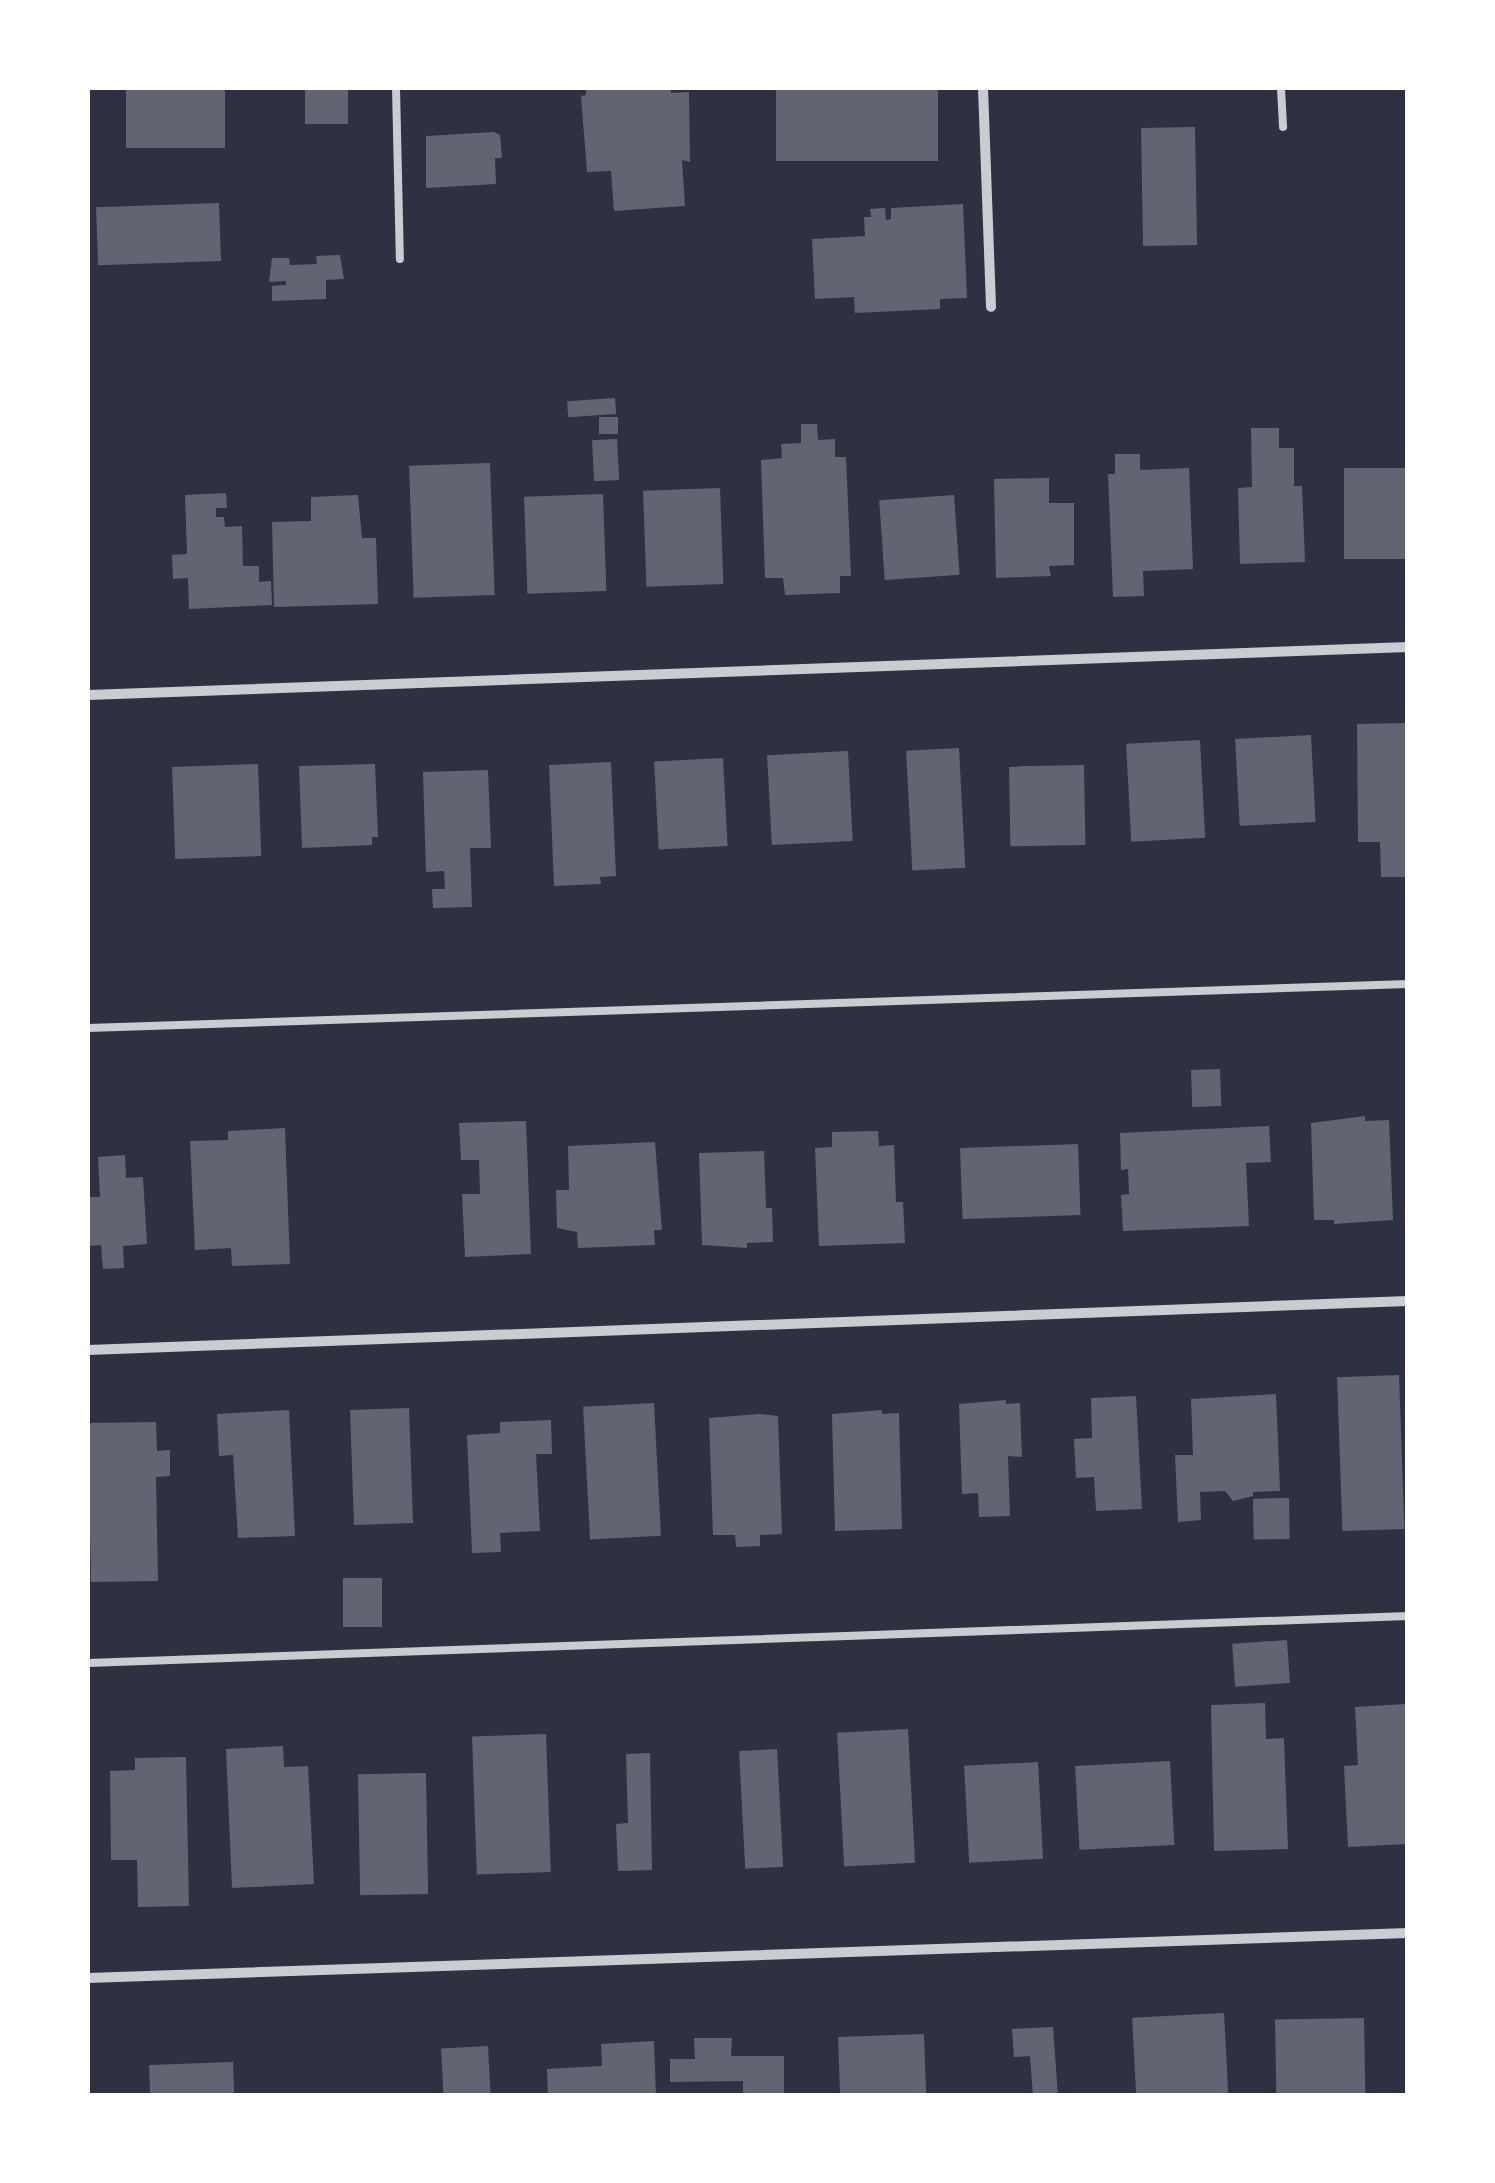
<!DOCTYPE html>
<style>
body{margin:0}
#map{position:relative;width:1495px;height:2183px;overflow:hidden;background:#2d3142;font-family:Overpass,sans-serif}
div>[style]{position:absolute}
.building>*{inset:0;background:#626471;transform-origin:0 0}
.service>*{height:8px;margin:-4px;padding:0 4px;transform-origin:4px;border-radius:4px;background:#caccd0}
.minor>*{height:10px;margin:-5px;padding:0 5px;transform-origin:5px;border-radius:5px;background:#caccd0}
span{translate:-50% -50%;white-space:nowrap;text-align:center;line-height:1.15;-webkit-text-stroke:8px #fff;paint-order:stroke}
.frame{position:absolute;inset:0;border:90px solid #fff;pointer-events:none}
</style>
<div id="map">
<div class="building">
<div style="left:126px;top:88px;width:99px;height:60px"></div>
<div style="left:305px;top:88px;width:43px;height:36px"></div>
<div style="clip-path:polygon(586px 88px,671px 88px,671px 93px,689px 92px,690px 162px,682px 160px,685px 206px,614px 211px,611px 171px,587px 172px,581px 96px,586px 95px)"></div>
<div style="left:776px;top:88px;width:162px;height:73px"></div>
<div style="left:1195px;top:127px;width:118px;height:54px;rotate:89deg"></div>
<div style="clip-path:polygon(494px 132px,500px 135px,502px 158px,495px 158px,496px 184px,426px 188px,426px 136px)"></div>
<div style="left:219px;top:203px;width:58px;height:123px;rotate:88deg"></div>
<div style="clip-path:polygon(963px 204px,967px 298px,940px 299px,940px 309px,855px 313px,854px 297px,815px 299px,812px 239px,865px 236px,864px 217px,871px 217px,870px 209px,885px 208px,886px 220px,891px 219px,891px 208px)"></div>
<div style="clip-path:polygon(340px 255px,344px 279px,326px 280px,326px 299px,272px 301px,272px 286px,286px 285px,286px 281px,269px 282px,272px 258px,289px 258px,290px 265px,317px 264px,316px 256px)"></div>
<div style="left:615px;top:398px;width:16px;height:48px;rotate:86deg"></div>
<div style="left:599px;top:417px;width:19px;height:17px"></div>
<div style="clip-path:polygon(801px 424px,817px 424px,818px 440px,835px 439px,835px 457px,846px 457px,851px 576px,840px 576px,840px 593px,785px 595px,783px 578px,765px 578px,761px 460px,782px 458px,781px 444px,801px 443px)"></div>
<div style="clip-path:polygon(1251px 428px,1279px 428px,1279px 448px,1294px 448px,1294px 486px,1302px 486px,1305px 562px,1240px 564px,1238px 488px,1252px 487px)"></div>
<div style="left:617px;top:439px;width:41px;height:25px;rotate:87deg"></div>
<div style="clip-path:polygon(1115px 454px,1140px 454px,1140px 470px,1189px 468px,1193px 569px,1143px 571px,1144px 596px,1113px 597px,1108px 474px,1115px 474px)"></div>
<div style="left:490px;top:463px;width:132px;height:81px;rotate:88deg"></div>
<div style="left:1408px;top:468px;width:91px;height:64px;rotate:90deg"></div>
<div style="clip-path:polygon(1049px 478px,1049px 503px,1074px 503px,1074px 565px,1049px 566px,1051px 576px,996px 578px,994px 479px)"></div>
<div style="left:720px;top:488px;width:96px;height:77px;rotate:88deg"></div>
<div style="clip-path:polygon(226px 493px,227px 508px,216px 508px,216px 517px,224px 517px,225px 527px,242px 526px,243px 566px,259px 566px,259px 582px,271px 581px,272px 605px,189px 609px,188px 578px,173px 579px,172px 555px,187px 554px,185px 495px)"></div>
<div style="left:603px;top:494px;width:97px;height:79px;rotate:88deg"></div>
<div style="clip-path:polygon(358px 495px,362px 538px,376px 538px,378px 604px,274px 607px,272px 522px,311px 521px,311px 497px)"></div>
<div style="left:954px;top:495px;width:80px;height:75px;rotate:86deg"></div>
<div style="clip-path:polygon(1408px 723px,1408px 877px,1381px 877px,1380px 842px,1358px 842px,1357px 724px)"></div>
<div style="left:1311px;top:735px;width:87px;height:76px;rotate:87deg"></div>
<div style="left:1200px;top:740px;width:98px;height:74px;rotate:87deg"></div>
<div style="left:959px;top:748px;width:120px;height:53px;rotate:87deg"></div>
<div style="left:848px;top:751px;width:90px;height:81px;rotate:87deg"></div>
<div style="left:723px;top:758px;width:88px;height:69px;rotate:87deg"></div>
<div style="clip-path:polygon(611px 762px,616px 876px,600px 877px,601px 884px,554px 886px,549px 765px)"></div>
<div style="left:258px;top:764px;width:92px;height:86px;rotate:88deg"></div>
<div style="clip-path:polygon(375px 764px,378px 837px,372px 837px,372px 845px,302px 848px,299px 766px)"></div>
<div style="left:1084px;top:765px;width:80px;height:75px;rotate:89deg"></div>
<div style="clip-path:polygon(488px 770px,491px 848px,470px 848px,472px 907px,433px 908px,432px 889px,445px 889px,444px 871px,426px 872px,423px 772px)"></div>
<div style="left:1220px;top:1069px;width:37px;height:29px;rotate:88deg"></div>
<div style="clip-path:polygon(1365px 1116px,1365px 1121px,1389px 1120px,1393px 1220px,1334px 1224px,1334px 1220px,1314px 1220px,1311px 1123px)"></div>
<div style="clip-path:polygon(526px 1121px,531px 1254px,465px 1257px,462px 1194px,480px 1194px,479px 1160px,461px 1160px,459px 1123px)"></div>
<div style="clip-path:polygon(1269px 1126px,1271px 1162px,1246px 1163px,1249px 1226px,1123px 1231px,1121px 1195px,1129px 1194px,1128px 1169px,1121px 1170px,1120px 1133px)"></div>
<div style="clip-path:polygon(285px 1128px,290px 1264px,232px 1266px,231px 1248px,195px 1250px,190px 1141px,228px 1140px,228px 1131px)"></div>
<div style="clip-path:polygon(878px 1131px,879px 1146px,894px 1145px,896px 1202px,903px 1202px,905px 1243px,819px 1246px,815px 1148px,832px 1147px,832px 1132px)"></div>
<div style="clip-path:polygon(655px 1142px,662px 1230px,654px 1230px,655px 1245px,578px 1248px,577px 1232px,557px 1228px,556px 1190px,569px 1190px,568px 1146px)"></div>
<div style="left:1078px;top:1144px;width:71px;height:118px;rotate:88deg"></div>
<div style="clip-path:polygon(764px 1151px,766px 1208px,772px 1208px,773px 1242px,747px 1243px,747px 1248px,702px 1245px,699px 1153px)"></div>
<div style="clip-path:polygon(125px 1155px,126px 1178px,143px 1177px,147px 1244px,123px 1246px,124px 1268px,103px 1269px,101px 1245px,88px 1246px,88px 1197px,100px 1197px,98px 1157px)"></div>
<div style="left:1399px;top:1375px;width:154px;height:62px;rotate:88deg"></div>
<div style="clip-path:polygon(1276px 1394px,1280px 1491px,1253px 1492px,1253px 1496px,1233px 1501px,1225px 1491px,1200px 1492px,1201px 1520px,1178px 1522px,1175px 1455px,1193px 1455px,1191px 1399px)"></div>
<div style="clip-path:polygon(1136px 1396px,1142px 1509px,1096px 1511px,1094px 1477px,1076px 1478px,1074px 1439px,1092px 1438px,1091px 1398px)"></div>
<div style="clip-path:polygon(1006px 1400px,1006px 1404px,1020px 1403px,1022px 1457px,1008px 1456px,1010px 1516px,979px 1517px,978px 1493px,962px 1494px,959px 1404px)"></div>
<div style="left:654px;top:1403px;width:133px;height:71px;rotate:87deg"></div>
<div style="left:409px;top:1408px;width:115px;height:59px;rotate:88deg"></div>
<div style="clip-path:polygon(289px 1410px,295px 1536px,238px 1538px,233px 1455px,219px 1456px,217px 1414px)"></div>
<div style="clip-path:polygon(882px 1410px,882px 1414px,899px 1413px,902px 1529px,835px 1531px,832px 1414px)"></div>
<div style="clip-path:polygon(759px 1414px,778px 1416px,782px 1534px,760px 1535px,760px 1546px,736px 1547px,735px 1535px,713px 1535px,709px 1418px)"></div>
<div style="clip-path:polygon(551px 1420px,552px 1454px,536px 1454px,540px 1531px,500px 1533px,501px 1552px,472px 1553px,467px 1435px,500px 1433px,500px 1422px)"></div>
<div style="clip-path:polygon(156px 1422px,157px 1451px,170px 1450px,170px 1476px,156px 1477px,158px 1581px,91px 1582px,88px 1423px)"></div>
<div style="left:1289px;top:1498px;width:41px;height:36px;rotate:89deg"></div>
<div style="left:343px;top:1578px;width:39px;height:49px"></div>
<div style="left:1287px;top:1640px;width:43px;height:55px;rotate:86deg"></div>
<div style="clip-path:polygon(1265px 1703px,1266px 1739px,1284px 1738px,1288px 1849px,1214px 1851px,1211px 1705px)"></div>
<div style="clip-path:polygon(1406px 1704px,1408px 1844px,1348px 1847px,1344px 1766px,1358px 1765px,1355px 1707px)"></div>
<div style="left:908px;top:1729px;width:134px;height:71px;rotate:87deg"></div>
<div style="left:546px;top:1734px;width:138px;height:74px;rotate:88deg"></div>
<div style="clip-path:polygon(283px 1746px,284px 1767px,308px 1766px,314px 1884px,232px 1888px,226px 1749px)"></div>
<div style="left:777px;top:1749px;width:118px;height:38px;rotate:87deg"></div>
<div style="clip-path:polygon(650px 1753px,652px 1870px,618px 1871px,616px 1824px,628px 1823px,626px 1754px)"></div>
<div style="clip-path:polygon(186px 1757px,189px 1906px,138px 1907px,137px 1860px,111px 1860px,110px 1771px,135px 1770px,135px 1758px)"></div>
<div style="left:1170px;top:1761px;width:84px;height:95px;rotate:87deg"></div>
<div style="left:1038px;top:1762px;width:97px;height:74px;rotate:87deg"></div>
<div style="left:426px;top:1773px;width:121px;height:68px;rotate:89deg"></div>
<div style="left:1224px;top:2013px;width:83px;height:92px;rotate:87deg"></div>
<div style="left:1364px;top:2018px;width:78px;height:89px;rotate:89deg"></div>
<div style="clip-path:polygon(1053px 2027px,1058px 2096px,1033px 2096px,1030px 2056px,1014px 2057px,1012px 2029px)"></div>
<div style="left:924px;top:2034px;width:62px;height:86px;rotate:88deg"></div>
<div style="clip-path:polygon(694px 2038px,732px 2038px,731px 2056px,784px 2056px,784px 2096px,743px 2096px,743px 2081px,670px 2082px,670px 2059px,695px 2059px)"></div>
<div style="clip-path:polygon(654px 2041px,656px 2096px,548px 2096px,547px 2069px,602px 2066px,601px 2044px)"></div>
<div style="left:488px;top:2046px;width:50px;height:47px;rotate:87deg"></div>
<div style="left:233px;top:2062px;width:34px;height:84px;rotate:88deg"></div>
</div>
<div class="service">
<div style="left:396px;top:88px;width:171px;rotate:88.7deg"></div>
<div style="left:1281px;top:88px;width:39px;rotate:87deg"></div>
<div style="left:88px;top:1028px;width:1321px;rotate:-1.91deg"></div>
<div style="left:88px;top:1663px;width:1321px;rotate:-2.04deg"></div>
</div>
<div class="minor">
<div style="left:983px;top:88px;width:219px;rotate:87.9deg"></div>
<div style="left:88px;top:695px;width:1321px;rotate:-2.08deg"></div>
<div style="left:88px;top:1350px;width:1321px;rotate:-2.13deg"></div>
<div style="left:88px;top:1978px;width:1321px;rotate:-1.95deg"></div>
</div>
<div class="frame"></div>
</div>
